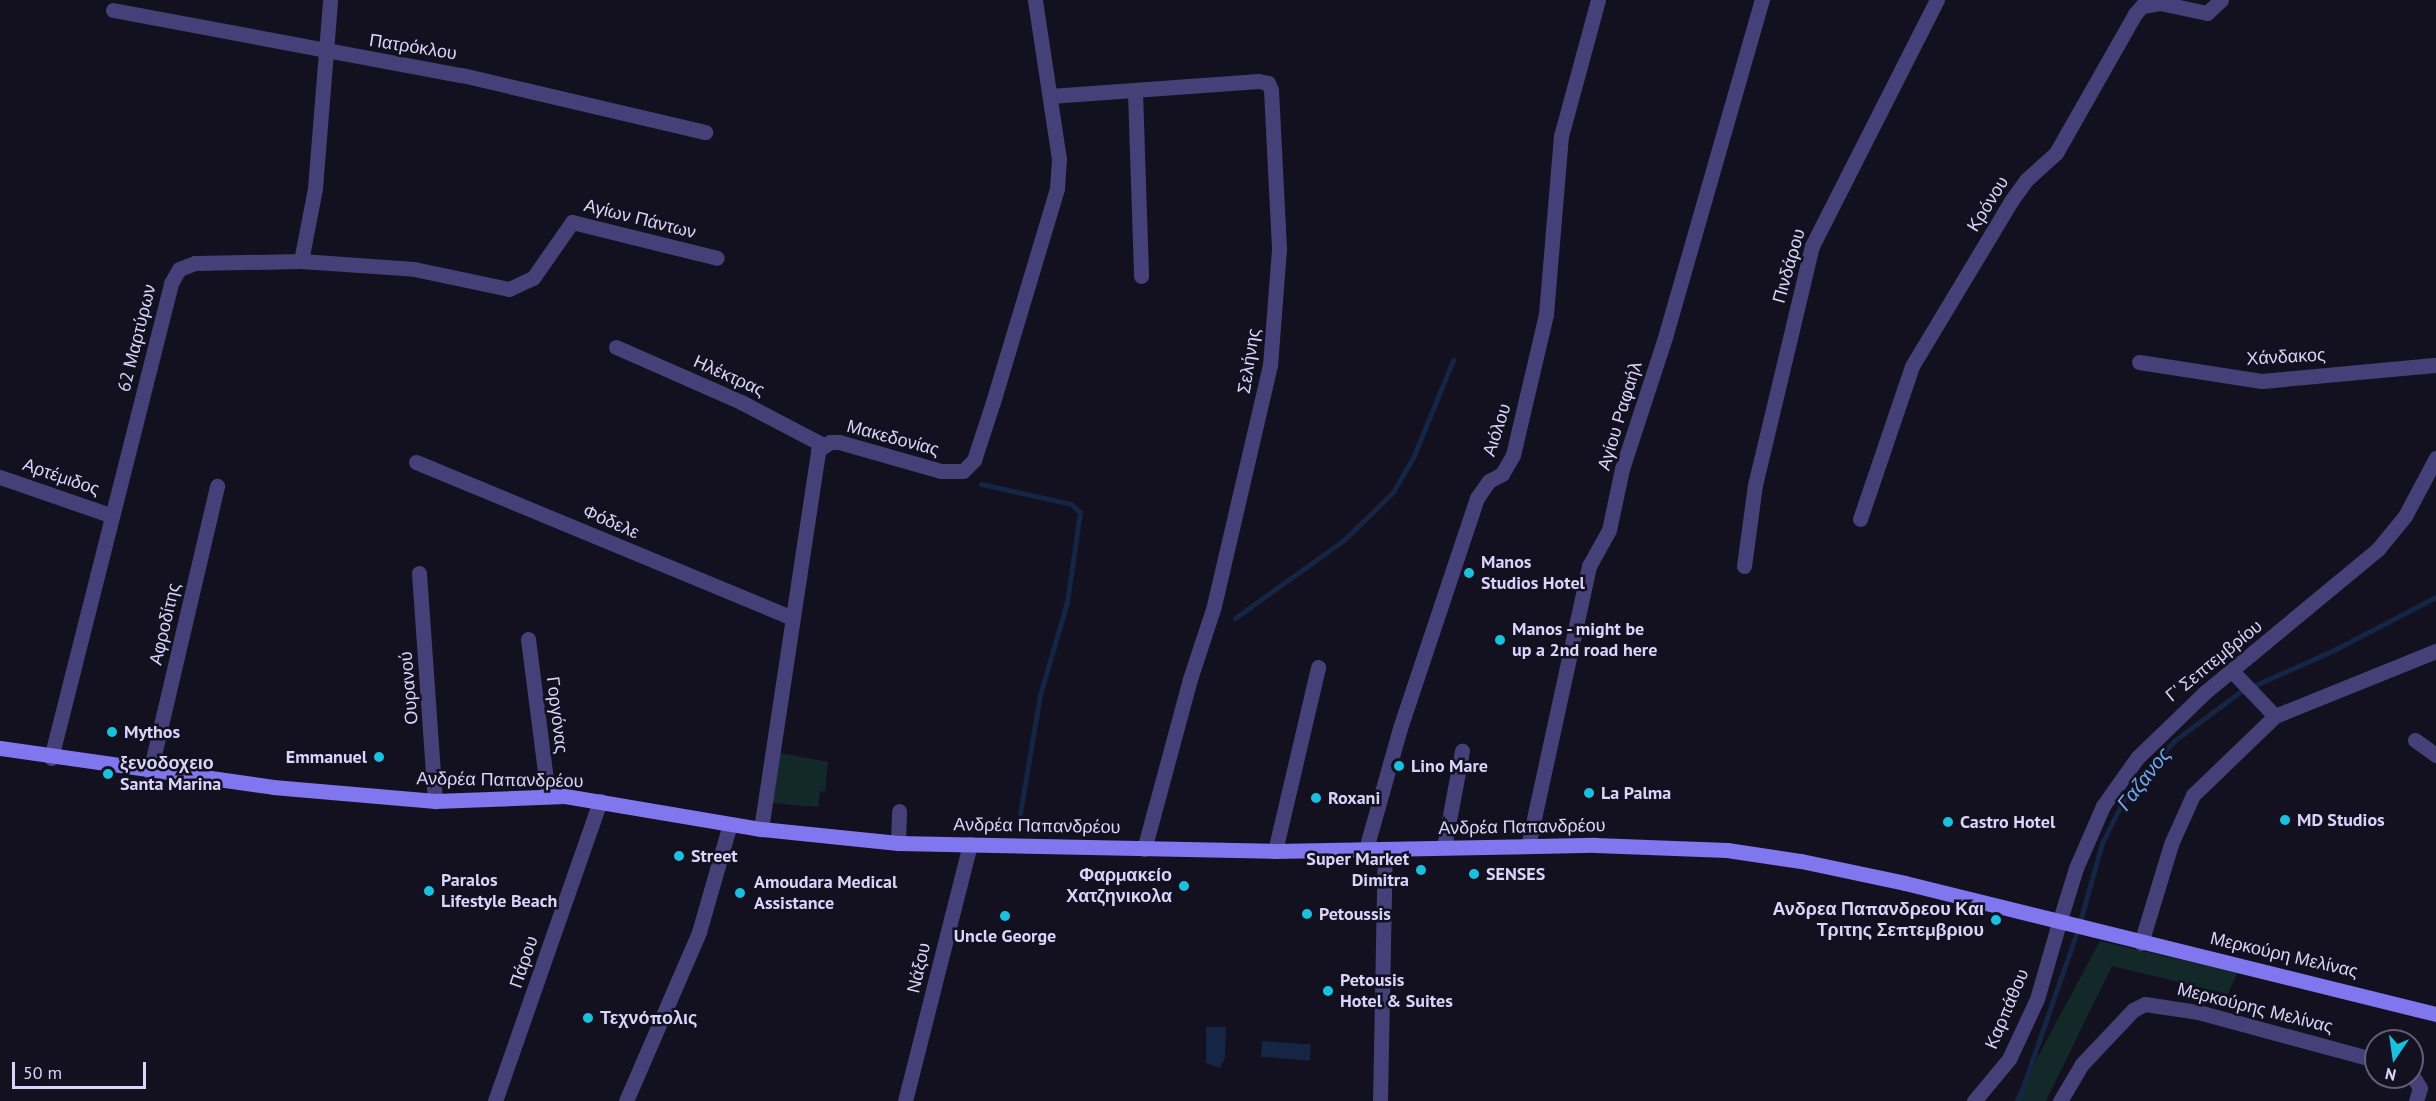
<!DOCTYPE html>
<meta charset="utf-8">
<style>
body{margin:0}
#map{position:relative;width:2436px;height:1101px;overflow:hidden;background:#131020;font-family:"PT Sans",sans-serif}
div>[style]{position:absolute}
.green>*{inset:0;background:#132929}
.water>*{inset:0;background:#152544;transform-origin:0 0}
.stream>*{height:5px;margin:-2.5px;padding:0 2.5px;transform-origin:2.5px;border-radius:2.5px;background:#152544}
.minor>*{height:15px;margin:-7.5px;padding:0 7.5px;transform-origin:7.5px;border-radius:7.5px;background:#464079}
.tertiary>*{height:15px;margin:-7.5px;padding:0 7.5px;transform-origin:7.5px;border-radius:7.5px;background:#464079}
.secondary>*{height:15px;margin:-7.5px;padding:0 7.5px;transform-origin:7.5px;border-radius:7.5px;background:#8076ee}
.dots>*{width:16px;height:16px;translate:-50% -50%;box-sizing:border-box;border:3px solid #131020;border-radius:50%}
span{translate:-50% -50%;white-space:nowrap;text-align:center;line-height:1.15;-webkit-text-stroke:5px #131020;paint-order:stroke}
.street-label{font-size:18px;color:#dad4fa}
.poi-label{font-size:18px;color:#dad4fa;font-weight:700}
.left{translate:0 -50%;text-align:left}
.right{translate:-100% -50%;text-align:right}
.water-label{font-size:20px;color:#6eabed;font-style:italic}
.north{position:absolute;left:2364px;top:1029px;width:60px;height:60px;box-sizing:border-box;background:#131020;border:2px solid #635e77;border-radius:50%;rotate:193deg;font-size:16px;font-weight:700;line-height:24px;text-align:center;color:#dad4fa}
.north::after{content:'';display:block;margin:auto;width:21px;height:27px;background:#1bc0de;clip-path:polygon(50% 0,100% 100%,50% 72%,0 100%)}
.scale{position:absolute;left:12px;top:1062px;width:134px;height:27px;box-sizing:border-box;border:3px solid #dad4fa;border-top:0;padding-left:8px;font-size:18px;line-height:21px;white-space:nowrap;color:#dad4fa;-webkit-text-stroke:4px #131020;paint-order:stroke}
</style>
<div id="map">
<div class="green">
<div style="clip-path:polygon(775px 752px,828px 762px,825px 792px,820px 791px,818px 807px,770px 803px)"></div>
<div style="clip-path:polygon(2100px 941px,2237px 973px,2228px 994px,2112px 966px,2046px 1101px,2014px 1101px)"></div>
</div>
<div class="water">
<div style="clip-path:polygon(1206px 1027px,1226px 1027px,1225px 1058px,1220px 1068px,1206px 1063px)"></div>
<div style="left:1262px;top:1041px;width:49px;height:16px;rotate:4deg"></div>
</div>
<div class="stream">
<div style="left:981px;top:484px;width:92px;rotate:12.5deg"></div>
<div style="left:1071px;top:504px;width:12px;rotate:42deg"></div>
<div style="left:1080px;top:512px;width:91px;rotate:98.2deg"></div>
<div style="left:1067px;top:602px;width:97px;rotate:106.2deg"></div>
<div style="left:1040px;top:695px;width:120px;rotate:99.6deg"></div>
<div style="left:1235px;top:618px;width:134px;rotate:-35.6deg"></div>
<div style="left:1344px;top:540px;width:69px;rotate:-44.4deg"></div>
<div style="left:1393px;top:492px;width:39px;rotate:-60deg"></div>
<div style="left:1413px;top:458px;width:106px;rotate:-67.8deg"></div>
<div style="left:2018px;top:1101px;width:179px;rotate:-70.8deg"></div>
<div style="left:2077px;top:932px;width:92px;rotate:-74.3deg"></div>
<div style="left:2102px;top:843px;width:47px;rotate:-63.4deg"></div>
<div style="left:2123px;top:801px;width:28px;rotate:-51deg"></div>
<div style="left:2141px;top:779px;width:50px;rotate:-49deg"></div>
<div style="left:2174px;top:741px;width:82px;rotate:-36.6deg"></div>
<div style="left:2240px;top:692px;width:105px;rotate:-24.1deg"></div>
<div style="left:2336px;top:649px;width:113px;rotate:-27.5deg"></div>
</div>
<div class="minor">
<div style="left:113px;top:10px;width:355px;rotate:10.6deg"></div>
<div style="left:462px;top:75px;width:250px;rotate:13.2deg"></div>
<div style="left:1135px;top:92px;width:184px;rotate:88.1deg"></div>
<div style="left:1050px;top:96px;width:209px;rotate:-4.1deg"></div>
<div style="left:1258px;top:81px;width:10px;rotate:11deg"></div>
<div style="left:1268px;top:83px;width:8px;rotate:67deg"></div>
<div style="left:1271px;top:90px;width:159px;rotate:87.1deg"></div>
<div style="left:1279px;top:249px;width:116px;rotate:94.4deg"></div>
<div style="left:1270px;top:365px;width:247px;rotate:103.1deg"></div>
<div style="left:1214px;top:606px;width:77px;rotate:108.2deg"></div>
<div style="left:1190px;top:679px;width:176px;rotate:105.1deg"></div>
<div style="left:301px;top:261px;width:113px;rotate:4deg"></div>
<div style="left:414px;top:269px;width:97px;rotate:11.9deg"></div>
<div style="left:509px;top:289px;width:26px;rotate:-25deg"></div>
<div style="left:533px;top:278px;width:68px;rotate:-55.1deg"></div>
<div style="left:572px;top:222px;width:149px;rotate:13.9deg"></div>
<div style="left:616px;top:347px;width:137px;rotate:23.7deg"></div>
<div style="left:741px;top:402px;width:93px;rotate:27.7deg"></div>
<div style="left:2139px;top:362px;width:124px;rotate:8.8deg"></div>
<div style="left:2262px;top:381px;width:175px;rotate:-5.3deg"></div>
<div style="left:416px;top:462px;width:405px;rotate:22.5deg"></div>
<div style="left:0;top:477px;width:116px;rotate:19.1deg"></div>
<div style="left:1860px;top:519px;width:162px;rotate:-71.2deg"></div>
<div style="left:1912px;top:366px;width:192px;rotate:-59deg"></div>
<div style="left:2011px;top:201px;width:26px;rotate:-54deg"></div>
<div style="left:2026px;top:180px;width:40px;rotate:-42deg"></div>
<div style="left:2056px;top:153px;width:160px;rotate:-60.4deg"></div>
<div style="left:2135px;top:14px;width:11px;rotate:-49deg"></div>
<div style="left:2142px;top:6px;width:18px;rotate:-9deg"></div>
<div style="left:2160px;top:3px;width:48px;rotate:12deg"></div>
<div style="left:2207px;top:13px;width:19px;rotate:-43deg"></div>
<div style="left:1744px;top:566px;width:82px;rotate:-82.3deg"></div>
<div style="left:1755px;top:485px;width:246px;rotate:-76.6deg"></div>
<div style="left:1812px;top:246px;width:276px;rotate:-63.1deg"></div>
<div style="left:419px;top:573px;width:229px;rotate:86deg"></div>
<div style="left:528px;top:639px;width:158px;rotate:82.7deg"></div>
<div style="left:2232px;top:671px;width:62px;rotate:46.3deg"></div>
<div style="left:2415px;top:740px;width:26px;rotate:36deg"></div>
<div style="left:51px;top:758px;width:490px;rotate:-75.8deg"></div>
<div style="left:171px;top:283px;width:16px;rotate:-60deg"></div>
<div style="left:179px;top:269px;width:17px;rotate:-21deg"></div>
<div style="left:195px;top:263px;width:106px;rotate:-1.1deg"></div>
<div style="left:301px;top:261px;width:74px;rotate:-79.1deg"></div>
<div style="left:315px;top:188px;width:189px;rotate:-85.4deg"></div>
<div style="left:150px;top:772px;width:294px;rotate:-76.8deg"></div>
<div style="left:898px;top:843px;width:32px;rotate:-88deg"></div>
<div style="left:1528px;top:846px;width:287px;rotate:-77.7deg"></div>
<div style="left:1589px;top:566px;width:41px;rotate:-60.9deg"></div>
<div style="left:1609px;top:530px;width:62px;rotate:-78deg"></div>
<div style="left:1622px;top:469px;width:142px;rotate:-71.9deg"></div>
<div style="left:1666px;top:334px;width:348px;rotate:-74deg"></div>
<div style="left:1444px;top:847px;width:98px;rotate:-79.4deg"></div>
<div style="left:1366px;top:849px;width:126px;rotate:-74.3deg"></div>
<div style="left:1400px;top:728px;width:243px;rotate:-71.5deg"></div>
<div style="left:1477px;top:498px;width:21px;rotate:-55deg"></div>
<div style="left:1489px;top:481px;width:15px;rotate:-28deg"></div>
<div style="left:1502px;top:474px;width:22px;rotate:-60deg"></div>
<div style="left:1513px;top:455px;width:145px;rotate:-76.8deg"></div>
<div style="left:1546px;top:314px;width:179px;rotate:-85.2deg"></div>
<div style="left:1561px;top:136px;width:141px;rotate:-74.8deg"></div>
<div style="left:1275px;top:851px;width:189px;rotate:-76.8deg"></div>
<div style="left:2141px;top:943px;width:103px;rotate:-73.1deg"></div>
<div style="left:2171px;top:844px;width:54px;rotate:-65.8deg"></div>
<div style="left:2193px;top:795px;width:114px;rotate:-43.9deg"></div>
<div style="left:2275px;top:716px;width:174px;rotate:-22deg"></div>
<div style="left:2412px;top:1075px;width:15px;rotate:58deg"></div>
<div style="left:2420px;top:1088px;width:14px;rotate:107deg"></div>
<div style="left:495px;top:1101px;width:318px;rotate:-70.7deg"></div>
<div style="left:626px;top:1101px;width:184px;rotate:-66.6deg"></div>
<div style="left:699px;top:932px;width:112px;rotate:-74deg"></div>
<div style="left:905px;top:1101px;width:265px;rotate:-75.8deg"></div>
<div style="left:1380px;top:1101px;width:252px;rotate:-88.9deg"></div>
<div style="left:1974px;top:1101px;width:55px;rotate:-50.2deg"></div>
<div style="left:2009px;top:1059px;width:66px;rotate:-65deg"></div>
<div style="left:2037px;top:999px;width:79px;rotate:-73.9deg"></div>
<div style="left:2060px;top:1101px;width:43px;rotate:-59.3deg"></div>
<div style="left:2082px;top:1064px;width:74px;rotate:-46.6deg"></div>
<div style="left:2133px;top:1010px;width:13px;rotate:-27deg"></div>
<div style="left:2145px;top:1004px;width:54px;rotate:8.6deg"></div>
<div style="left:2198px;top:1012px;width:184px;rotate:15.1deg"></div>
</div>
<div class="tertiary">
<div style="left:761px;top:829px;width:383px;rotate:-81.4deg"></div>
<div style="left:818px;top:450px;width:14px;rotate:-34deg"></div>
<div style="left:830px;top:442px;width:9px"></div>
<div style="left:839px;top:442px;width:106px;rotate:15.9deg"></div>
<div style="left:941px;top:471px;width:22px"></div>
<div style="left:963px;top:471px;width:16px;rotate:-45deg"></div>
<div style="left:974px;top:460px;width:61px;rotate:-71.9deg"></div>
<div style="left:993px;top:402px;width:223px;rotate:-73.3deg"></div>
<div style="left:1057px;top:188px;width:29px;rotate:-86deg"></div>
<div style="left:1059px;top:159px;width:161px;rotate:-98.6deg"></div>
<div style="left:2059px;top:923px;width:58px;rotate:-72.8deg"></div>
<div style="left:2076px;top:868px;width:68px;rotate:-66.5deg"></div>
<div style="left:2103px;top:806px;width:59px;rotate:-54.7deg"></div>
<div style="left:2137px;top:758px;width:93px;rotate:-44.1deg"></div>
<div style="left:2204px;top:693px;width:226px;rotate:-39.6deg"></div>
<div style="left:2378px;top:549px;width:43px;rotate:-50.7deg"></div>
<div style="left:2405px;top:516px;width:66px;rotate:-61.9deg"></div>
</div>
<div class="secondary">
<div style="left:0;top:748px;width:276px;rotate:8.1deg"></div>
<div style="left:273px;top:787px;width:163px;rotate:4.9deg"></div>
<div style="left:435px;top:801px;width:130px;rotate:-2.2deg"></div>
<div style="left:565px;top:796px;width:199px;rotate:9.6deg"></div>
<div style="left:761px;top:829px;width:138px;rotate:5.8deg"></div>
<div style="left:898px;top:843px;width:377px;rotate:1.2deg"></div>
<div style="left:1275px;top:851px;width:320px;rotate:-1.1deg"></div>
<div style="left:1595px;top:845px;width:132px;rotate:2.2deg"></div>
<div style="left:1727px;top:850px;width:75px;rotate:8.5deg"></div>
<div style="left:1801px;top:861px;width:106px;rotate:11.9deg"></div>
<div style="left:1905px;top:883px;width:547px;rotate:13.86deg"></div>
</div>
<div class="dots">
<div style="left:1469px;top:573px;background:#1bc0de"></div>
<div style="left:1500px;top:640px;background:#1bc0de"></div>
<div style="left:112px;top:732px;background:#1bc0de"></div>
<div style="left:379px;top:757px;background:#1bc0de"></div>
<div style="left:1399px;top:766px;background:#1bc0de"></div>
<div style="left:108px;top:774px;background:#1bc0de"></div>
<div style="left:1589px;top:793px;background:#1bc0de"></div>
<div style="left:1316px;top:798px;background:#1bc0de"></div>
<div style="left:2285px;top:820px;background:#1bc0de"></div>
<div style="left:1948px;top:822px;background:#1bc0de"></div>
<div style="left:679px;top:856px;background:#1bc0de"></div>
<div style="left:1421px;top:870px;background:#1bc0de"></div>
<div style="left:1474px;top:874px;background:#1bc0de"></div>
<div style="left:1184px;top:886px;background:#1bc0de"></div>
<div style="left:429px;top:891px;background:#1bc0de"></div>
<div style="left:740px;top:893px;background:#1bc0de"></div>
<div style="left:1307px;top:914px;background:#1bc0de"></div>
<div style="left:1005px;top:916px;background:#1bc0de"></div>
<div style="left:1996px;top:920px;background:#1bc0de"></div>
<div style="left:1328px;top:991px;background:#1bc0de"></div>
<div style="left:588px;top:1018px;background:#1bc0de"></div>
</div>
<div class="street-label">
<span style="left:413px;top:47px;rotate:9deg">Πατρόκλου</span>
<span style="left:1988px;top:204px;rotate:-58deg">Κρόνου</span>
<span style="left:640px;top:219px;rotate:14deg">Αγίων Πάντων</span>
<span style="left:1789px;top:266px;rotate:-74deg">Πινδάρου</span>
<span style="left:137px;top:338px;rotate:-76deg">62 Μαρτύρων</span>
<span style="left:2286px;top:357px;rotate:-3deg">Χάνδακος</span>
<span style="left:1249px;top:361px;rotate:-81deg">Σελήνης</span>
<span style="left:729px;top:376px;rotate:24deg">Ηλέκτρας</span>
<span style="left:1620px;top:416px;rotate:-73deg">Αγίου Ραφαήλ</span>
<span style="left:1497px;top:430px;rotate:-72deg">Αιόλου</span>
<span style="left:893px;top:438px;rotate:15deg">Μακεδονίας</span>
<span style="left:61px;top:477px;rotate:19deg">Αρτέμιδος</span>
<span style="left:611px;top:522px;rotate:23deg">Φόδελε</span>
<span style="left:165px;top:624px;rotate:-77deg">Αφροδίτης</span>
<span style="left:2214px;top:661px;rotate:-39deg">Γ' Σεπτεμβρίου</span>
<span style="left:409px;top:688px;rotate:-95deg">Ουρανού</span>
<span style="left:557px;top:715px;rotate:83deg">Γοργόνας</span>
<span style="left:500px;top:780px;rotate:1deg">Ανδρέα Παπανδρέου</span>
<span style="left:1037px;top:826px;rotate:1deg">Ανδρέα Παπανδρέου</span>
<span style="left:1522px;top:827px;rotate:-1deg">Ανδρέα Παπανδρέου</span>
<span style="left:2284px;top:955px;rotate:13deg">Μερκούρη Μελίνας</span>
<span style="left:524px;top:962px;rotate:-71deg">Πάρου</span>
<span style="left:919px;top:968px;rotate:-77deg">Νάξου</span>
<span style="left:2255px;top:1008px;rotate:14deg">Μερκούρης Μελίνας</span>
<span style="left:2007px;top:1009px;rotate:-67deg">Καρπάθου</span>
</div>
<div class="poi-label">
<span class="left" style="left:1481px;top:573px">Manos<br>Studios Hotel</span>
<span class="left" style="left:1512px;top:640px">Manos - might be<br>up a 2nd road here</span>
<span class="left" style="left:124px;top:732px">Mythos</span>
<span class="right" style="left:367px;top:757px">Emmanuel</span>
<span class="left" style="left:120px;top:774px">ξενοδοχειο<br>Santa Marina</span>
<span class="left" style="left:1411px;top:766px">Lino Mare</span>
<span class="left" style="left:1601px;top:793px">La Palma</span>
<span class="left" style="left:1328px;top:798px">Roxani</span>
<span class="left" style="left:2297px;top:820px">MD Studios</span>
<span class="left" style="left:1960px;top:822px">Castro Hotel</span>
<span class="left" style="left:691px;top:856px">Street</span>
<span class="right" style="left:1409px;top:870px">Super Market<br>Dimitra</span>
<span class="left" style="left:1486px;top:874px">SENSES</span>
<span class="right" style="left:1172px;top:886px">Φαρμακείο<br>Χατζηνικολα</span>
<span class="left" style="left:441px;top:891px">Paralos<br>Lifestyle Beach</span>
<span class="left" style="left:754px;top:893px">Amoudara Medical<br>Assistance</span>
<span class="right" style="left:1984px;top:920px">Ανδρεα Παπανδρεου Και<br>Τριτης Σεπτεμβριου</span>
<span class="left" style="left:1319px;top:914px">Petoussis</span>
<span style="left:1005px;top:936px">Uncle George</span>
<span class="left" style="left:1340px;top:991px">Petousis<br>Hotel &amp; Suites</span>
<span class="left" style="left:600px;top:1018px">Τεχνόπολις</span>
</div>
<div class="water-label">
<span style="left:2144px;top:779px;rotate:-52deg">Γαζανος</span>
</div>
<div class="north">N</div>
<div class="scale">50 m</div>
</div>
